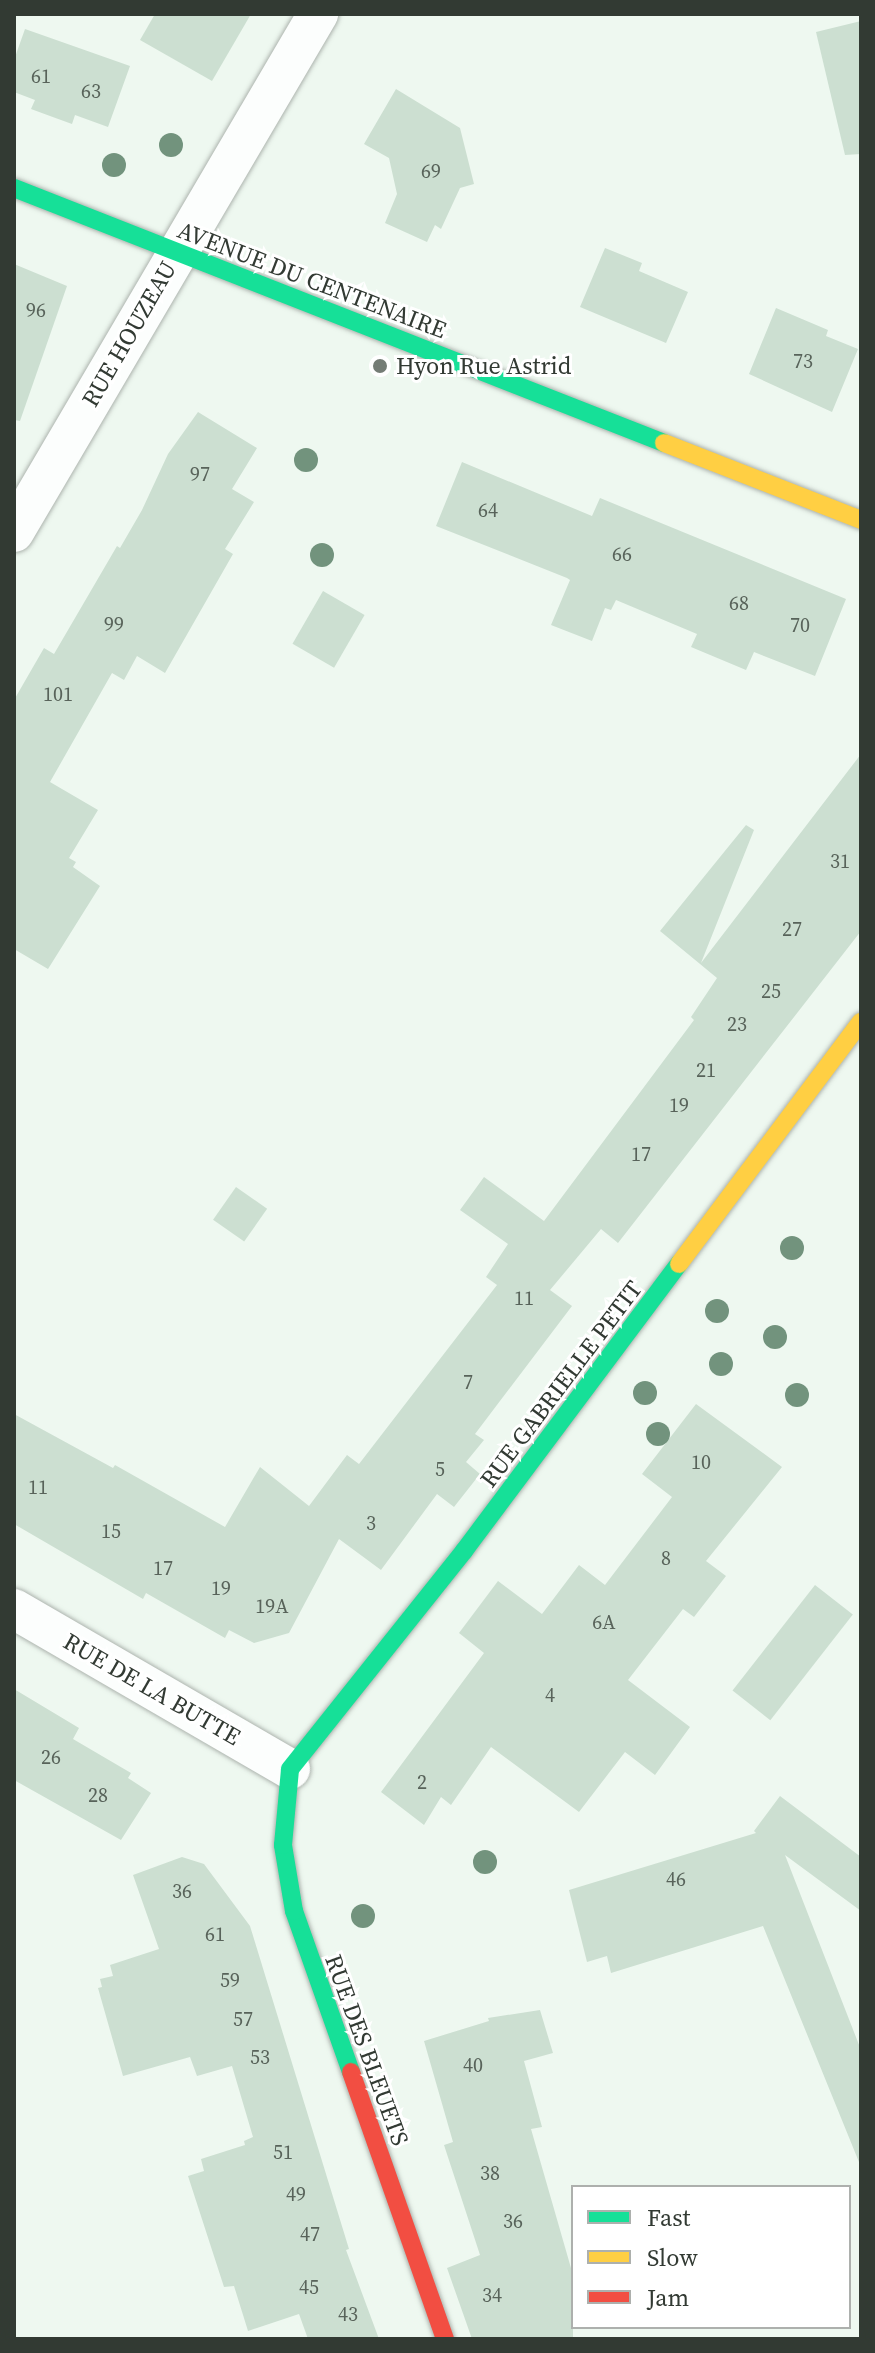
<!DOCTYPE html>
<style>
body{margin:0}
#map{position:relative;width:875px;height:2353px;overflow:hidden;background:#eef8f0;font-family:"Source Serif 4",serif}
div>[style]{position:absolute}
.building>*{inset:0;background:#ccdfd1;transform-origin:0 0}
.roads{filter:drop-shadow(0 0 2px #adb4ae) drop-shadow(0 0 2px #adb4ae)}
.street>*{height:40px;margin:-20px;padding:0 20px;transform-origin:20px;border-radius:20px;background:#fcfefd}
.fast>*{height:18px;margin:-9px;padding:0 9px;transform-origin:9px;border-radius:9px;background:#16e098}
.slow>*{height:18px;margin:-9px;padding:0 9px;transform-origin:9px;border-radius:9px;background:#ffcf43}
.jam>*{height:18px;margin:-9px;padding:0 9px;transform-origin:9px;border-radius:9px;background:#f24e42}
.trees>*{width:24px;height:24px;margin:-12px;border-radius:50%;background:#72937d}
.dots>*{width:22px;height:22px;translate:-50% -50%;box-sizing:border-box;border:4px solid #fff;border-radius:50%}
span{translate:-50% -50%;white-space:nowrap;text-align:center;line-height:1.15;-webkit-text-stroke:6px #fff;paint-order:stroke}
.number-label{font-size:20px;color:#58635a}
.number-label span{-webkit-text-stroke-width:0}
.street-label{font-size:24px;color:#323a33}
.poi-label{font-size:24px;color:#323a33}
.left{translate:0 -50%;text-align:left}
.frame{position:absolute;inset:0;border:16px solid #323a33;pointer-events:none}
.legend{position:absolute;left:571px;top:2185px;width:280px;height:144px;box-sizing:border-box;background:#fff;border:2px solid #adb0ad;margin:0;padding:10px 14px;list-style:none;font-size:24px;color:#323a33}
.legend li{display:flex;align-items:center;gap:16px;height:40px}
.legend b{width:40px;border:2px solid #adb0ad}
</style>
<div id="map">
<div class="building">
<div style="clip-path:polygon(155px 14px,251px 14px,212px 81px,140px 40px)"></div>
<div style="clip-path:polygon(861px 21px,861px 154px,845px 155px,816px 32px)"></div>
<div style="clip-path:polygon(25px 29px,130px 66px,108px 127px,75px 115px,72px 124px,50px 116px,31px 109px,35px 100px,14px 92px,14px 60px)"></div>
<div style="clip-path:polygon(396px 89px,460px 128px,474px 184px,460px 188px,441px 229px,435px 225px,427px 242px,385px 223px,397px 194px,389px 158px,364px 144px)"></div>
<div style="clip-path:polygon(605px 248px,642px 263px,639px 271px,688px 292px,666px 343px,580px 307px)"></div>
<div style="clip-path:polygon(14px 264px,67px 286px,20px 421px,14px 420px)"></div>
<div style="clip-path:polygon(776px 308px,828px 330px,826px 336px,858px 349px,832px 412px,749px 374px)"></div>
<div style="clip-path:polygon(198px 412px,257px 448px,232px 489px,254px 502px,225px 549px,233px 554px,165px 673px,137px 656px,124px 680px,112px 673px,50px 782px,98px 810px,69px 858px,76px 862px,73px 867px,100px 886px,48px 969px,14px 949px,14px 700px,44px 648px,54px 654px,117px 546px,120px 548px,142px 510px,168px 454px)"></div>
<div style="clip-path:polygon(462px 462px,592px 516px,600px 498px,846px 599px,815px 676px,754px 652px,746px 670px,691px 647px,697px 634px,616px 600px,611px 610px,605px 608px,592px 641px,551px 625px,570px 580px,567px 578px,436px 526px)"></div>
<div style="left:323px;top:591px;width:48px;height:61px;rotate:30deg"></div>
<div style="clip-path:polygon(861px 754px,861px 931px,618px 1243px,601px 1229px,550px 1290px,572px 1306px,475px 1434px,484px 1440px,466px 1462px,480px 1474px,454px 1507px,437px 1494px,381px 1570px,339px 1539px,289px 1633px,254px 1643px,229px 1630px,225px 1638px,146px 1593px,143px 1599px,14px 1524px,14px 1414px,113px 1468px,115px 1465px,225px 1527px,260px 1467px,309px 1506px,347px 1455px,359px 1464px,497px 1285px,486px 1277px,508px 1244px,460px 1210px,484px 1177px,544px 1221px,694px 1020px,691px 1017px,717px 978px,660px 931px,746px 825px,754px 830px,701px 963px)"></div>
<div style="left:236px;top:1187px;width:38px;height:40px;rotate:35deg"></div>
<div style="clip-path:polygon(696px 1404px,782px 1467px,706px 1561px,726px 1576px,694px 1617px,683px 1609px,628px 1680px,690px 1727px,655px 1775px,625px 1752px,579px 1812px,491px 1747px,451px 1805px,441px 1797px,424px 1825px,381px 1792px,484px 1653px,459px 1633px,498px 1581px,542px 1614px,579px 1565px,605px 1585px,672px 1497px,642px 1474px)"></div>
<div style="left:815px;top:1585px;width:48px;height:134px;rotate:38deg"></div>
<div style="clip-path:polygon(14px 1689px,79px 1728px,73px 1739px,131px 1773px,128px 1778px,151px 1793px,121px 1840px,14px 1780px)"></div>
<div style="clip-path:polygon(780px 1796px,861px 1857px,861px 1911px,785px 1855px,861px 2050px,861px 2167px,763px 1926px,611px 1973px,607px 1956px,587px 1962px,569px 1890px,756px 1833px,754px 1831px)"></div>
<div style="clip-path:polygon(182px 1857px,204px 1864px,250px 1926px,349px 2249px,346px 2250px,379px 2339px,308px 2339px,299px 2314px,248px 2331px,234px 2286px,224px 2287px,188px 2176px,204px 2171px,201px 2159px,245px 2145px,244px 2141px,253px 2137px,232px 2066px,197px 2076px,190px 2057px,123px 2076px,98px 1988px,102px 1987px,100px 1979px,113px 1976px,110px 1965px,159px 1949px,133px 1875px)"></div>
<div style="clip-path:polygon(540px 2010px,553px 2053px,524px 2061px,542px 2127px,531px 2129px,573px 2275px,573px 2339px,472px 2339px,447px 2268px,480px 2255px,444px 2145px,453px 2142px,424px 2041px,489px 2021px,488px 2018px)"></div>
</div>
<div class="roads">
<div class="street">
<div style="left:14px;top:532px;width:601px;rotate:-59.59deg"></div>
<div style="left:14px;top:1609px;width:319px;rotate:30.1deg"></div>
</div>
<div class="fast">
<div style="left:14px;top:188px;width:698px;rotate:21.42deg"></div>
<div style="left:351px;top:2072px;width:171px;rotate:-109.5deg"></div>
<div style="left:294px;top:1911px;width:67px;rotate:-99.5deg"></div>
<div style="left:283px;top:1845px;width:76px;rotate:-84.7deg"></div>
<div style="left:290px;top:1769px;width:279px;rotate:-51.4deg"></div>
<div style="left:464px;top:1551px;width:359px;rotate:-53.2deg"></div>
</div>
<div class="slow">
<div style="left:664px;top:443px;width:212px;rotate:21.3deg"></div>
<div style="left:679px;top:1264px;width:303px;rotate:-53.1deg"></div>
</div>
<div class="jam">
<div style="left:351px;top:2072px;width:283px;rotate:70.6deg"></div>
</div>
</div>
<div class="trees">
<div style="left:171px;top:145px"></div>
<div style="left:114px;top:165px"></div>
<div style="left:306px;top:460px"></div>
<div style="left:322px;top:555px"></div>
<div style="left:792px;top:1248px"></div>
<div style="left:717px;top:1311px"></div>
<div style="left:775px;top:1337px"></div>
<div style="left:721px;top:1364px"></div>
<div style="left:645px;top:1393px"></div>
<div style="left:797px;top:1395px"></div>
<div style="left:658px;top:1434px"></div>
<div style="left:485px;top:1862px"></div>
<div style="left:363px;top:1916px"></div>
</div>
<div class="dots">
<div style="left:380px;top:366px;background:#747c75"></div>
</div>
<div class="number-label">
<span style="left:41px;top:76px">61</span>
<span style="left:91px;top:91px">63</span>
<span style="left:431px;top:171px">69</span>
<span style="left:36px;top:310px">96</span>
<span style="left:803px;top:361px">73</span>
<span style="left:200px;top:474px">97</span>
<span style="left:488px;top:510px">64</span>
<span style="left:622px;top:554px">66</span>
<span style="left:739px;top:603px">68</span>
<span style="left:114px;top:624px">99</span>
<span style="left:800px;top:625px">70</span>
<span style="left:58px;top:694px">101</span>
<span style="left:840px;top:861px">31</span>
<span style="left:792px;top:929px">27</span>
<span style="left:771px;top:991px">25</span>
<span style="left:737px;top:1024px">23</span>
<span style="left:706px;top:1070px">21</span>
<span style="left:679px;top:1105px">19</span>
<span style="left:641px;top:1154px">17</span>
<span style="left:524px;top:1298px">11</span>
<span style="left:468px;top:1382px">7</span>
<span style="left:701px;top:1462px">10</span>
<span style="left:440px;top:1469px">5</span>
<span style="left:38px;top:1487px">11</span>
<span style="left:371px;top:1523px">3</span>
<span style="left:111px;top:1531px">15</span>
<span style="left:666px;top:1558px">8</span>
<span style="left:163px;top:1568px">17</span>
<span style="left:221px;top:1588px">19</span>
<span style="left:272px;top:1606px">19A</span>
<span style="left:604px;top:1622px">6A</span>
<span style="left:550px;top:1695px">4</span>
<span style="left:51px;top:1757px">26</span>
<span style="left:422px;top:1782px">2</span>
<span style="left:98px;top:1795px">28</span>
<span style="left:676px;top:1879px">46</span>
<span style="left:182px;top:1891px">36</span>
<span style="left:215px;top:1934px">61</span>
<span style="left:230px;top:1980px">59</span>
<span style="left:243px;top:2019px">57</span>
<span style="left:260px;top:2057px">53</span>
<span style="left:473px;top:2065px">40</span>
<span style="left:283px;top:2152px">51</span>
<span style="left:490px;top:2173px">38</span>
<span style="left:296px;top:2194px">49</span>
<span style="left:513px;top:2221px">36</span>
<span style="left:310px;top:2234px">47</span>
<span style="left:309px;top:2287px">45</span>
<span style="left:492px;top:2295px">34</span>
<span style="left:348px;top:2314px">43</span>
</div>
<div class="street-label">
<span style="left:312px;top:280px;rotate:21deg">AVENUE DU CENTENAIRE</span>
<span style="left:129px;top:334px;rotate:-60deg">RUE HOUZEAU</span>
<span style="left:561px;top:1384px;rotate:-53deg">RUE GABRIELLE PETIT</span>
<span style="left:152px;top:1689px;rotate:30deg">RUE DE LA BUTTE</span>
<span style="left:367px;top:2050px;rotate:70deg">RUE DES BLEUETS</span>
</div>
<div class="poi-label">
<span class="left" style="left:396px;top:366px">Hyon Rue Astrid</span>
</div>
<div class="frame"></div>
<ul class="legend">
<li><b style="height:10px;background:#16e098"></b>Fast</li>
<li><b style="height:10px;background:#ffcf43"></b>Slow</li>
<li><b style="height:10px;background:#f24e42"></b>Jam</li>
</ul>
</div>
